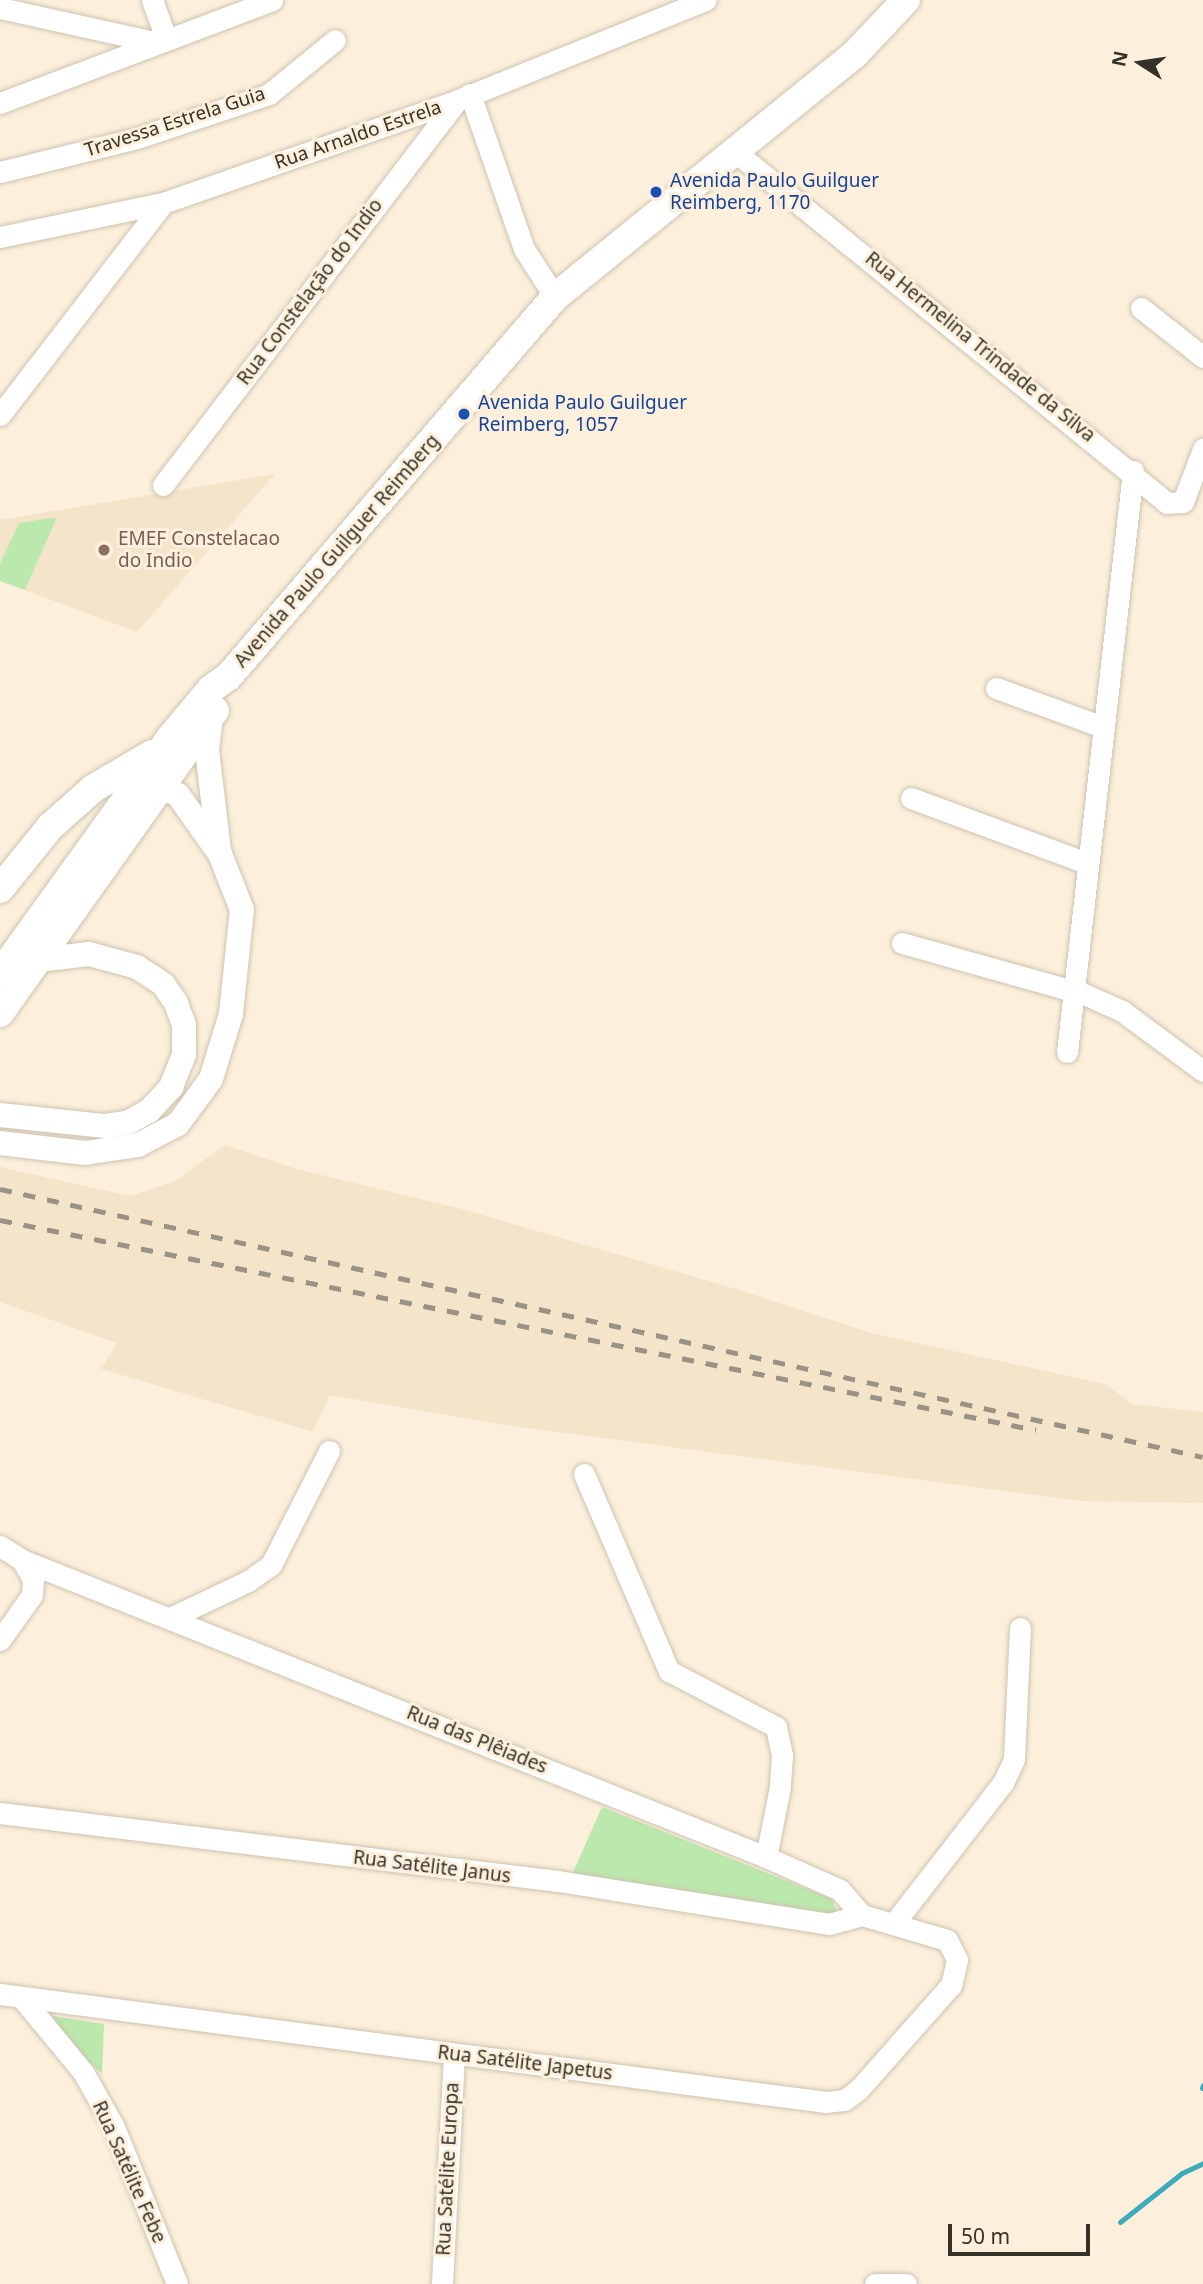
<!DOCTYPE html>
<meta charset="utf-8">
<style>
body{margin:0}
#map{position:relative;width:1203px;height:2284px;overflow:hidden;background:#fcf0dc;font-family:"Noto Sans",sans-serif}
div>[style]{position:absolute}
.built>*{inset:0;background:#f4e4ca}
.green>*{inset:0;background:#bbe8ad}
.stream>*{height:5px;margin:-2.5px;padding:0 2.5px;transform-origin:2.5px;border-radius:2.5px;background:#3eabba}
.roads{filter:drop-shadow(0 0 2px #cec3b0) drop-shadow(0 0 2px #cec3b0)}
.minor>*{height:21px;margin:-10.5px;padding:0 10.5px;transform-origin:10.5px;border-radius:10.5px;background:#fff}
.tertiary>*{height:24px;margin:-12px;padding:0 12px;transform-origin:12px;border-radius:12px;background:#fff}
.secondary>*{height:28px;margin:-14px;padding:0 14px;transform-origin:14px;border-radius:14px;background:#fff}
.rail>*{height:5px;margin-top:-2.5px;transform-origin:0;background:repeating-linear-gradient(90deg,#9a9284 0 12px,transparent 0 24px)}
.dots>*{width:19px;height:19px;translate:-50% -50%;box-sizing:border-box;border:4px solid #fcf0dc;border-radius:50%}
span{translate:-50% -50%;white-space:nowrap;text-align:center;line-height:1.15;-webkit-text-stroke:6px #fcf0dc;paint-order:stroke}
.street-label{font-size:19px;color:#36322a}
.transit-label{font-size:19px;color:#164399}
.left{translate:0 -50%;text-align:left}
.education-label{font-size:19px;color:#785e54}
.north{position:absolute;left:1105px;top:28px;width:70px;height:70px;-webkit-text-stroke:5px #fcf0dc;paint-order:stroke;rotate:282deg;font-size:19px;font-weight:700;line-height:28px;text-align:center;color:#36322a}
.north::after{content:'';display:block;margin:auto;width:24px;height:32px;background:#36322a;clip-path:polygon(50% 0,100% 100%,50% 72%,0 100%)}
.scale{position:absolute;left:948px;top:2224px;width:142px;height:32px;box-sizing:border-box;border:4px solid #36322a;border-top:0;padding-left:9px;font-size:21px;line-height:24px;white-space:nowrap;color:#36322a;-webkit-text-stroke:5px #fcf0dc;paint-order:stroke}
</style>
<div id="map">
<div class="built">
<div style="clip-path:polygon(275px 474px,137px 632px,0 581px,0 520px)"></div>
<div style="clip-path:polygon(225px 1145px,297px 1169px,462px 1209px,733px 1288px,871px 1333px,1105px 1384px,1132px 1404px,1203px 1412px,1203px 1503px,1081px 1501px,504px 1425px,330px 1395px,313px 1432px,101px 1369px,117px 1343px,0 1302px,0 1167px,130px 1196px,175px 1181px)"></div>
</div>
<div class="green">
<div style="clip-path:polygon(57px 517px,25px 590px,0 581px,0 564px,19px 523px)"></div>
<div style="clip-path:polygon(602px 1807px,832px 1899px,838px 1915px,570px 1879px)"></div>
<div style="clip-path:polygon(53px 2016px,104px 2024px,102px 2074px,50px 2025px)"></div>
</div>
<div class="stream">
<div style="left:1202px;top:2088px;width:3px;rotate:-72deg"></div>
<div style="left:1120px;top:2222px;width:79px;rotate:-38.3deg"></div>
<div style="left:1182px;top:2173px;width:23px;rotate:-25deg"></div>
</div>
<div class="roads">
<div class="minor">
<div style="left:152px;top:0;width:40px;rotate:69.8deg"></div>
<div style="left:0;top:8px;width:158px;rotate:12.4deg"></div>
<div style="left:470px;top:94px;width:164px;rotate:70.8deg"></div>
<div style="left:524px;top:249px;width:57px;rotate:57.1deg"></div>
<div style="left:0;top:103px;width:291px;rotate:-20.7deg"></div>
<div style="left:733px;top:150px;width:559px;rotate:39.12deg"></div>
<div style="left:1167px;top:503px;width:16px;rotate:-4deg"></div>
<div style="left:1183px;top:502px;width:57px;rotate:-69.3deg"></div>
<div style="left:0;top:172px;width:141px;rotate:-13.9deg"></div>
<div style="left:137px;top:138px;width:139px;rotate:-18.4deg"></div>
<div style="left:269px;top:94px;width:85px;rotate:-39.3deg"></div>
<div style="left:0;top:237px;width:167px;rotate:-11.8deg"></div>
<div style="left:163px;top:203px;width:312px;rotate:-19.2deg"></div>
<div style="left:458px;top:100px;width:267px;rotate:-22deg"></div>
<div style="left:1141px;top:308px;width:79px;rotate:38.3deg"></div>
<div style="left:0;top:415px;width:267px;rotate:-52.4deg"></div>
<div style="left:163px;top:485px;width:484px;rotate:-52.6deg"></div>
<div style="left:996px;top:688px;width:114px;rotate:20deg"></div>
<div style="left:911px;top:798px;width:188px;rotate:20.3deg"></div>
<div style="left:902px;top:943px;width:189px;rotate:15.7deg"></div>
<div style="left:1084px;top:994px;width:42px;rotate:24.1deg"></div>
<div style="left:1122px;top:1011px;width:101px;rotate:36.5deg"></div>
<div style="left:1067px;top:1052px;width:585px;rotate:-83.52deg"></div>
<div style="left:584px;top:1474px;width:215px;rotate:66.7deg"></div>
<div style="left:669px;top:1671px;width:121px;rotate:27.6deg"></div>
<div style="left:776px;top:1727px;width:29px;rotate:78deg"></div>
<div style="left:782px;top:1755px;width:32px;rotate:94deg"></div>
<div style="left:780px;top:1787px;width:71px;rotate:101.3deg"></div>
<div style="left:0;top:1546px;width:26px;rotate:32deg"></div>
<div style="left:22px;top:1560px;width:801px;rotate:21.76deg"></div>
<div style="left:766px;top:1857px;width:81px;rotate:24deg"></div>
<div style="left:840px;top:1890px;width:33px;rotate:49deg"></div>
<div style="left:862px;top:1915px;width:89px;rotate:16.4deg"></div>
<div style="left:947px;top:1940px;width:22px;rotate:63deg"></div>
<div style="left:957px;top:1960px;width:26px;rotate:103deg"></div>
<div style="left:951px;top:1985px;width:140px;rotate:131.5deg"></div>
<div style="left:858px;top:2090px;width:17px;rotate:144deg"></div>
<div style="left:844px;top:2100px;width:18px;rotate:174deg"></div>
<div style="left:826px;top:2102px;width:833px;rotate:-172.55deg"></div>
<div style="left:172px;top:1617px;width:84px;rotate:-25.3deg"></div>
<div style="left:248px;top:1581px;width:28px;rotate:-35deg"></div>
<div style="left:271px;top:1565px;width:128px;rotate:-63deg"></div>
<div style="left:0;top:1640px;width:55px;rotate:-54.6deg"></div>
<div style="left:32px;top:1595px;width:16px;rotate:-86deg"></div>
<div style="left:33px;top:1579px;width:22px;rotate:-120deg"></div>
<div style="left:0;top:1813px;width:562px;rotate:6.95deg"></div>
<div style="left:558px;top:1881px;width:274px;rotate:9deg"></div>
<div style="left:829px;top:1924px;width:34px;rotate:-15deg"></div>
<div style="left:895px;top:1922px;width:176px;rotate:-52.2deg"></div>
<div style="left:1003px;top:1783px;width:26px;rotate:-65deg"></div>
<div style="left:1014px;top:1759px;width:131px;rotate:-87.4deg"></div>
<div style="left:22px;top:1998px;width:96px;rotate:50.5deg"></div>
<div style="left:83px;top:2072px;width:63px;rotate:60.6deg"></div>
<div style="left:114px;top:2127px;width:169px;rotate:68.1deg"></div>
<div style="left:442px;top:2284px;width:229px;rotate:-87deg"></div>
<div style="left:875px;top:2284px;width:31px"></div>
</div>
<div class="tertiary">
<div style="left:211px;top:717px;width:33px;rotate:97deg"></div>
<div style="left:207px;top:750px;width:101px;rotate:83.2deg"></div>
<div style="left:0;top:1115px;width:106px;rotate:6deg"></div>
<div style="left:105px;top:1126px;width:24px;rotate:-9deg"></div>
<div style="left:129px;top:1122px;width:23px;rotate:-29deg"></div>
<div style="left:149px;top:1111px;width:33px;rotate:-47deg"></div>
<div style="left:171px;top:1087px;width:35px;rotate:-68deg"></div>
<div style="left:184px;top:1054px;width:29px;rotate:-90deg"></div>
<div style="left:184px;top:1025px;width:23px;rotate:-110deg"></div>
<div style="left:176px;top:1003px;width:23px;rotate:-124deg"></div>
<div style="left:163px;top:984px;width:31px;rotate:-147deg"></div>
<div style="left:137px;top:967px;width:50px;rotate:-164.8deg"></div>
<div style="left:89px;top:954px;width:52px;rotate:173.4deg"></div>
<div style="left:0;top:1143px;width:86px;rotate:6.7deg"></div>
<div style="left:85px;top:1153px;width:54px;rotate:-8.6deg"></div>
<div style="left:138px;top:1145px;width:45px;rotate:-27.7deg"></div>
<div style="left:178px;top:1124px;width:56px;rotate:-53.7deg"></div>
<div style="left:211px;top:1079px;width:68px;rotate:-72.9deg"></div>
<div style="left:231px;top:1014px;width:105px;rotate:-84deg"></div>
<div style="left:242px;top:910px;width:60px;rotate:-111.4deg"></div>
<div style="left:220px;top:854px;width:72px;rotate:-125.4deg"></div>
<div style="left:178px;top:795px;width:19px;rotate:-152deg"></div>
</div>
<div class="secondary">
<div style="left:0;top:889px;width:80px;rotate:-51.1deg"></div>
<div style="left:50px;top:827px;width:59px;rotate:-41.6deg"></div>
<div style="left:94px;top:788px;width:67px;rotate:-30.4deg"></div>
<div style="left:0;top:974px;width:291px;rotate:-54.2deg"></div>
<div style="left:170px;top:738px;width:64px;rotate:-50.1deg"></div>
<div style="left:211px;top:689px;width:22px;rotate:-36deg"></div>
<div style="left:229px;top:676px;width:500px;rotate:-49.3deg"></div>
<div style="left:555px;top:297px;width:387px;rotate:-39deg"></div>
<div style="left:856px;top:53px;width:73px;rotate:-46.7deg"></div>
<div style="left:0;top:1013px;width:371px;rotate:-54.6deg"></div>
</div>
</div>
<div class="rail">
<div style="left:0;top:1189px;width:1232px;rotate:12.56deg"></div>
<div style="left:0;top:1220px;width:1057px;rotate:11.46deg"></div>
</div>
<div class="dots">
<div style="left:656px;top:192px;background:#1a4fb4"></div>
<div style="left:464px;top:414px;background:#1a4fb4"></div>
<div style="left:104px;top:550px;background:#8d6e63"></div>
</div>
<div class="street-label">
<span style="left:175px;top:122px;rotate:-18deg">Travessa Estrela Guia</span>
<span style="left:358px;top:135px;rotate:-19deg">Rua Arnaldo Estrela</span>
<span style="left:310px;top:292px;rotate:-53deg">Rua Constelação do Indio</span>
<span style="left:980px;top:347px;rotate:39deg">Rua Hermelina Trindade da Silva</span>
<span style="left:337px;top:551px;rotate:-49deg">Avenida Paulo Guilguer Reimberg</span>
<span style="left:477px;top:1740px;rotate:22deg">Rua das Plêiades</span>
<span style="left:432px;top:1867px;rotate:7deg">Rua Satélite Janus</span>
<span style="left:525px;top:2063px;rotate:7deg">Rua Satélite Japetus</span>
<span style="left:448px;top:2169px;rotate:-87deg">Rua Satélite Europa</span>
<span style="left:129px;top:2172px;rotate:66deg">Rua Satélite Febe</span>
</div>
<div class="transit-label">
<span class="left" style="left:670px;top:192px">Avenida Paulo Guilguer<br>Reimberg, 1170</span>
<span class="left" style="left:478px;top:414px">Avenida Paulo Guilguer<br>Reimberg, 1057</span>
</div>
<div class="education-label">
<span class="left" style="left:118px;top:550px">EMEF Constelacao<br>do Indio</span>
</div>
<div class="north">N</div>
<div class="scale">50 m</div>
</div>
